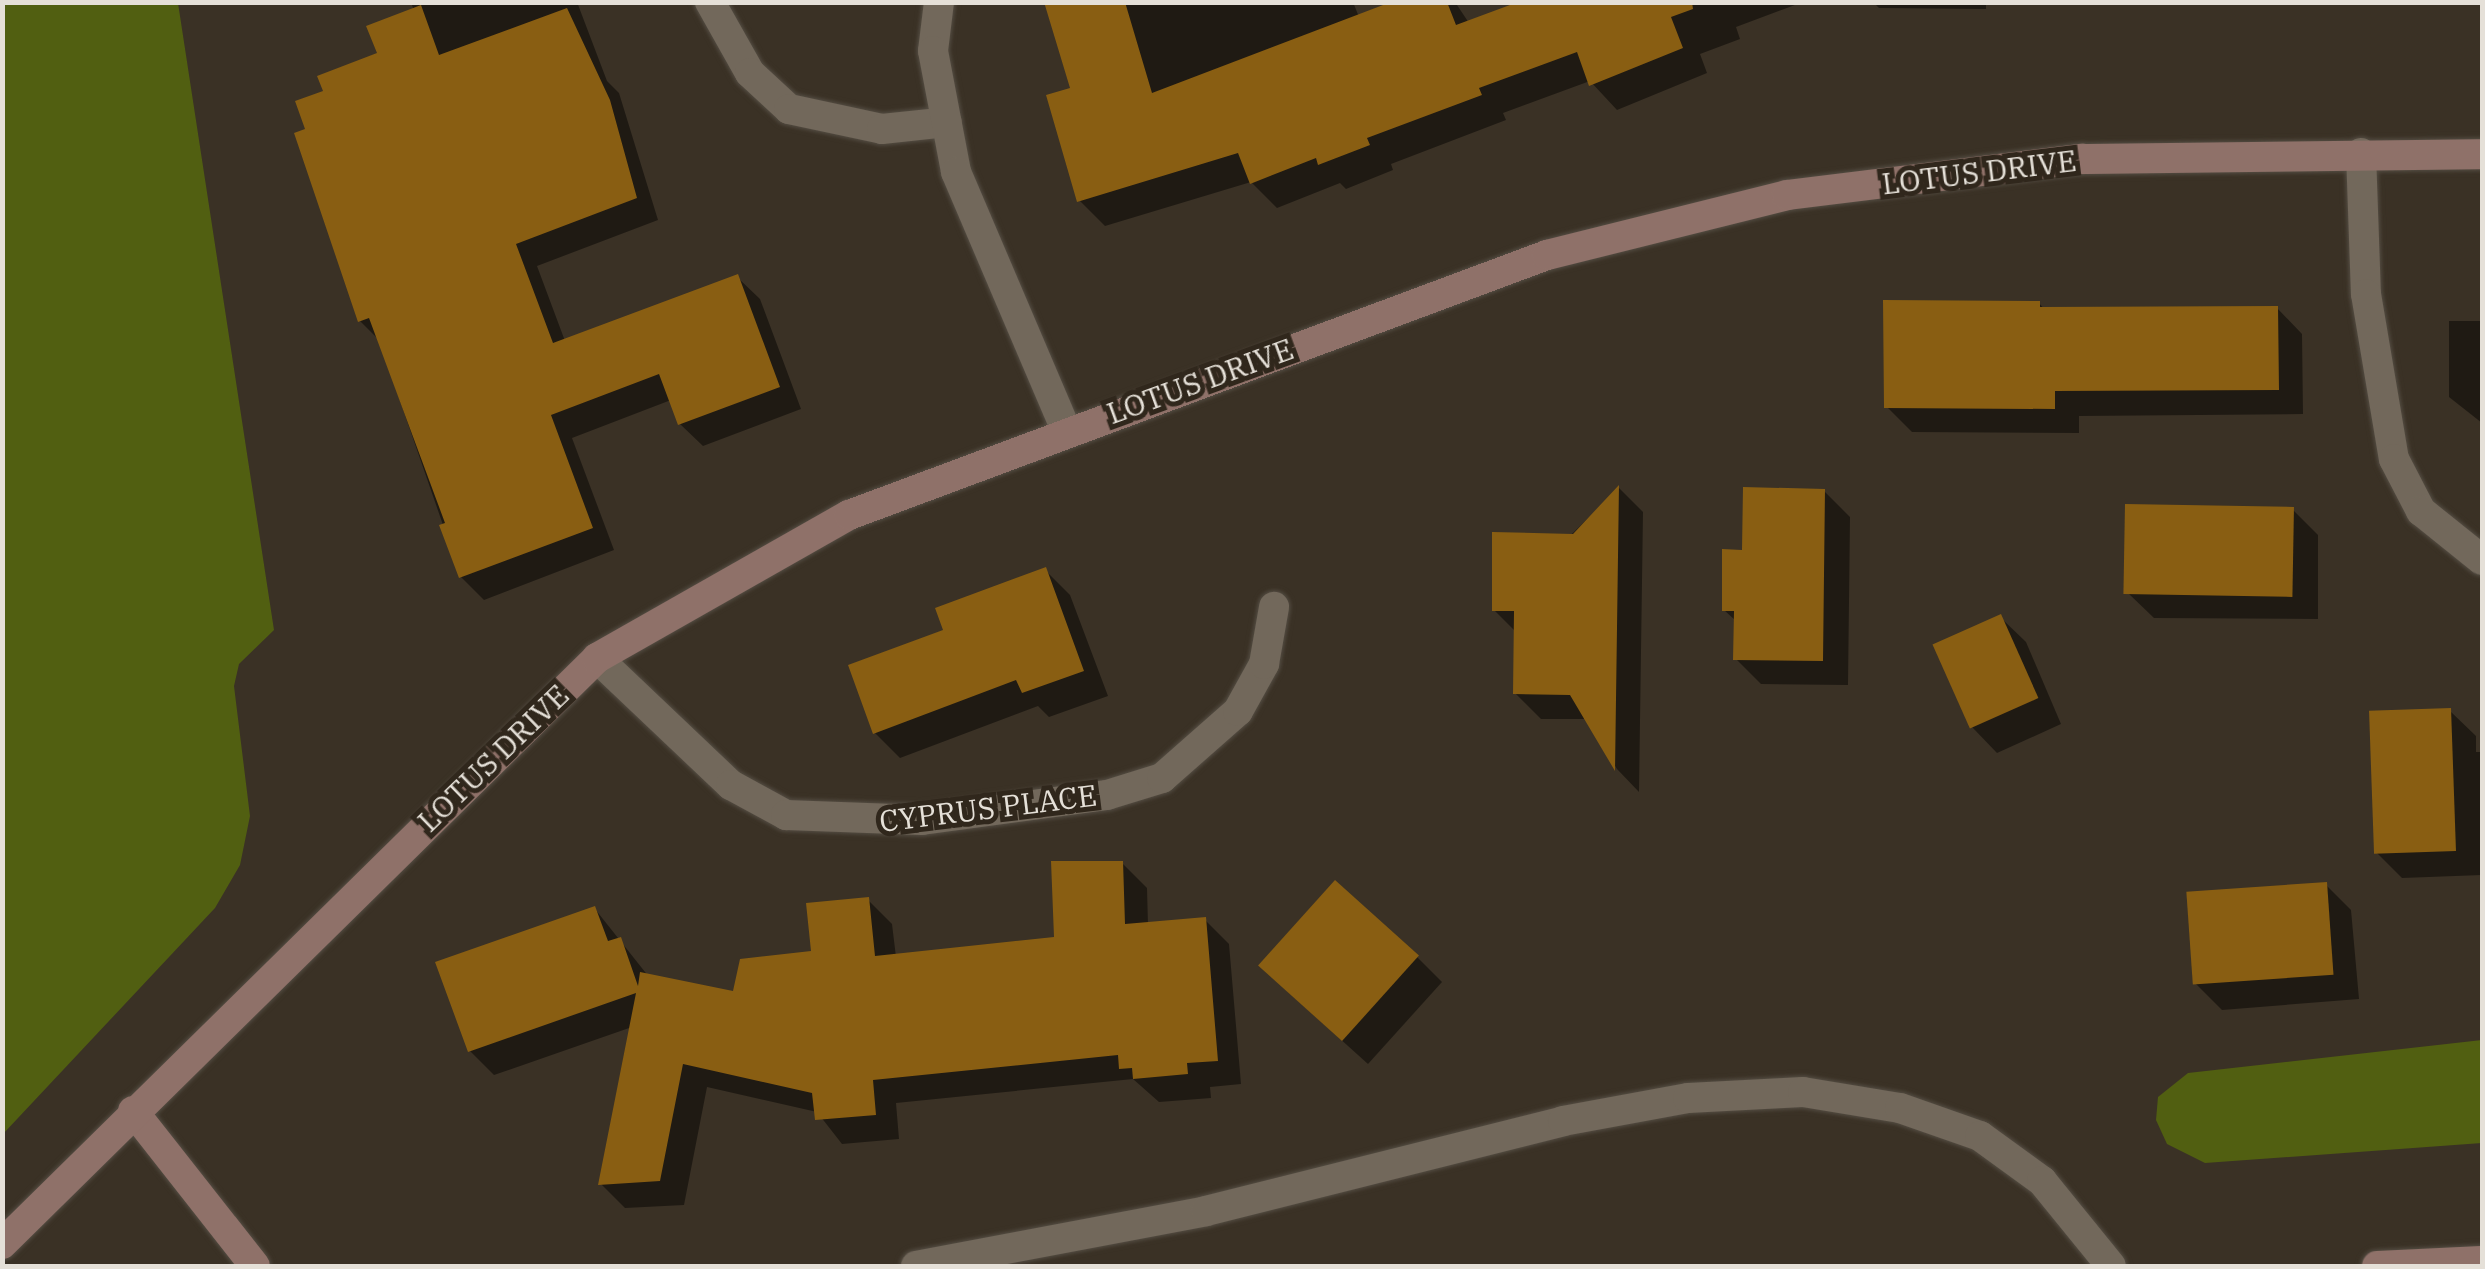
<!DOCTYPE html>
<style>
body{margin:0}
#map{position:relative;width:2485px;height:1269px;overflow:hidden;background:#3a3125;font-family:"IBM Plex Serif",serif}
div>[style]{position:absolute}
.green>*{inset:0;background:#515f11}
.shadow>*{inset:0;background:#0007}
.building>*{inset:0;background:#895e12;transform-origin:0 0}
.roads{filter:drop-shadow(0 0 2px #544d43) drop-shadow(0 0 2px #544d43)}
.lane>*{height:30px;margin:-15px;padding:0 15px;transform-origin:15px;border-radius:15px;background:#72685b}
.street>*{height:30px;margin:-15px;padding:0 15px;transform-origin:15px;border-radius:15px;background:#72685b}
.secondary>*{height:30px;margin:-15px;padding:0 15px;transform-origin:15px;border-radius:15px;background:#8f7169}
span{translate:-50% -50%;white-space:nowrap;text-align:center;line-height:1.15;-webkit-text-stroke:10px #30271c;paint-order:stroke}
.street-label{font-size:30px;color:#e5e0d8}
.frame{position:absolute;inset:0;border:5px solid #e5e0d8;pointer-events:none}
</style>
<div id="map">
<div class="green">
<div style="clip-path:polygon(3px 2px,178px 3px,274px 630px,239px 664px,234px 686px,250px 816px,240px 865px,215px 908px,3px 1134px)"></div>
<div style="clip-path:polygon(2482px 1040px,2482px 1143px,2205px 1163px,2167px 1144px,2156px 1120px,2158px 1097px,2188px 1073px)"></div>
</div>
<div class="shadow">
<div style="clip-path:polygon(411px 2px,577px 2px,607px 81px,619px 93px,658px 220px,537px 266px,565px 341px,737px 277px,760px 299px,801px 409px,703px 446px,680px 424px,671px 400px,572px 438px,614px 550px,484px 600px,461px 577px,379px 340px,360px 321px,308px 131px,327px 92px,381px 55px,414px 11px)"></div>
<div style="clip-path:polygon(1073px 2px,1353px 2px,1359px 17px,1398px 2px,1455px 2px,1469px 23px,1525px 2px,1795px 5px,1736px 27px,1740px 39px,1700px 54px,1707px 73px,1617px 110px,1590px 81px,1503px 113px,1506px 120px,1391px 164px,1393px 170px,1346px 189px,1340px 183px,1277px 208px,1251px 182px,1105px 226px,1079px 200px)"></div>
<div style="clip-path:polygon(1873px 2px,1986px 2px,1986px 9px,1879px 8px)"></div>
<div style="clip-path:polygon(2039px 303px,2045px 310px,2277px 308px,2302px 334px,2303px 414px,2079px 416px,2079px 433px,1912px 432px,1887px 407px)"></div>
<div style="clip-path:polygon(2449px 321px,2482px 321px,2482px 423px,2449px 397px)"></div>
<div style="clip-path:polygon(1619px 488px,1643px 512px,1639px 792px,1617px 769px,1587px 719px,1541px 719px,1515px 693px,1516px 632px,1494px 610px)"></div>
<div style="clip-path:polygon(1824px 491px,1850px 517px,1848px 685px,1761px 684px,1736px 659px,1736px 621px,1724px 610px,1745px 552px)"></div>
<div style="clip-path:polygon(2293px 510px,2318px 535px,2318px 619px,2154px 618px,2128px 593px)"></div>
<div style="clip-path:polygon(1045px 570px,1070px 595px,1108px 696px,1049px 717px,1038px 706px,900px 758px,875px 733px)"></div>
<div style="clip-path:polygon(2000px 617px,2026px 642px,2061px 724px,1997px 753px,1972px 727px)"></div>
<div style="clip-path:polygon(2450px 711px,2476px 736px,2476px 752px,2482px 752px,2482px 875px,2402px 878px,2377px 853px)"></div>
<div style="clip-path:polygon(1122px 863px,1147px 888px,1148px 925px,1205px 920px,1229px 944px,1241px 1084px,1210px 1087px,1211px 1098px,1159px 1102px,1133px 1079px,896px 1103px,899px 1139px,842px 1144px,817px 1112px,707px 1087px,684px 1205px,625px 1208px,601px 1184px,632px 1027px,494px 1075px,470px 1051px,595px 909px,649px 977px,735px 994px,814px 953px,868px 900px,892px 924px,896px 957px,1056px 939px)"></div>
<div style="clip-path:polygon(2326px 885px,2351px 910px,2359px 999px,2222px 1010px,2196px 984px)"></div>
<div style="clip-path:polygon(1417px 957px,1442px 982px,1368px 1064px,1287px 991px)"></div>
</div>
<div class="building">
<div style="clip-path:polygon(1044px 2px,1125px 2px,1152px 93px,1391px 2px,1447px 2px,1456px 25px,1518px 2px,1692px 2px,1693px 9px,1671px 17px,1683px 48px,1589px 86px,1577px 52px,1479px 88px,1482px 95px,1367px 138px,1370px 145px,1318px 165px,1316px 158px,1250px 184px,1238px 153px,1077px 202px,1046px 95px,1070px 88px)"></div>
<div style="clip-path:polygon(421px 5px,439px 55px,567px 8px,610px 100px,637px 198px,516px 244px,553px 343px,738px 274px,780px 387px,678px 425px,659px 374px,551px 415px,593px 528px,459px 578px,439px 525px,445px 523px,369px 318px,358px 322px,294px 133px,305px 129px,295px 101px,323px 91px,317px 76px,377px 53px,366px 26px)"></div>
<div style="clip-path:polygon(1883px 300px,2040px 301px,2040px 307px,2278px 306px,2279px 390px,2055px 391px,2055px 409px,1884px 408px)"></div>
<div style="clip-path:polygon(1619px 485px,1615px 771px,1570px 695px,1513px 694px,1514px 611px,1492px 611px,1492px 532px,1573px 534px)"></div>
<div style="clip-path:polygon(1743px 487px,1825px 489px,1823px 661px,1733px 660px,1734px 611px,1722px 611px,1722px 549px,1742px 550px)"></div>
<div style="left:2125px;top:504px;width:169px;height:90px;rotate:1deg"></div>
<div style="clip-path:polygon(1046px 567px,1084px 671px,1022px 693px,1016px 680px,873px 734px,848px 665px,943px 630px,935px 608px)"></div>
<div style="left:2001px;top:614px;width:92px;height:75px;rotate:66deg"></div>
<div style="left:2451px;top:708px;width:143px;height:82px;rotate:88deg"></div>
<div style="clip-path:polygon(1051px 861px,1123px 861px,1125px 924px,1206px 917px,1218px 1061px,1187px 1063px,1188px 1074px,1133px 1079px,1132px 1068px,1119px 1069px,1118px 1055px,873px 1080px,876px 1115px,815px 1120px,812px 1093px,683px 1064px,660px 1181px,598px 1185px,636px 993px,468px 1052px,435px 962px,595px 906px,608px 941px,621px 937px,638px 986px,640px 972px,733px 991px,740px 959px,811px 951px,806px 903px,869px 897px,875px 956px,1054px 937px)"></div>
<div style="left:1335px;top:880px;width:113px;height:115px;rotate:42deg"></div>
<div style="left:2327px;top:882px;width:93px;height:141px;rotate:86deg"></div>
</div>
<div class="roads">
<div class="lane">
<div style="left:710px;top:2px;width:81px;rotate:60.6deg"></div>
<div style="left:750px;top:73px;width:53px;rotate:42.7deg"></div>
<div style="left:789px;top:109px;width:95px;rotate:12.1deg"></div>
<div style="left:882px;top:129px;width:65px;rotate:-6.1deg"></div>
<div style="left:916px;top:1266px;width:295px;rotate:-10.7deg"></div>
<div style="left:1206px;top:1211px;width:368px;rotate:-14.1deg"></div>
<div style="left:1563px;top:1121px;width:127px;rotate:-10.4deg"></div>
<div style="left:1688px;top:1098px;width:115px;rotate:-3deg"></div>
<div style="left:1803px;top:1092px;width:98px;rotate:9.4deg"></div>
<div style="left:1900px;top:1108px;width:85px;rotate:19.3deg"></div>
<div style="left:1980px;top:1136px;width:77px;rotate:36deg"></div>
<div style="left:2042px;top:1181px;width:109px;rotate:50.9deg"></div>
</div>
<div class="street">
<div style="left:939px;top:2px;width:49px;rotate:97deg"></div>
<div style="left:933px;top:51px;width:123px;rotate:79.2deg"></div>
<div style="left:956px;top:172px;width:280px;rotate:66.9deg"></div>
<div style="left:2361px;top:153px;width:141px;rotate:88deg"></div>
<div style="left:2366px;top:294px;width:167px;rotate:80.4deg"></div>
<div style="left:2394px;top:459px;width:59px;rotate:62.6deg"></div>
<div style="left:2421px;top:511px;width:78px;rotate:38.8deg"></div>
<div style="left:597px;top:658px;width:185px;rotate:43.5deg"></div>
<div style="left:731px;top:785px;width:63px;rotate:28.6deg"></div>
<div style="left:786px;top:815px;width:136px;rotate:2.1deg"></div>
<div style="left:922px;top:820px;width:187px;rotate:-7.7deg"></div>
<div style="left:1107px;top:795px;width:58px;rotate:-17.2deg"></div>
<div style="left:1162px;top:778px;width:101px;rotate:-41.4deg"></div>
<div style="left:1238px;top:711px;width:54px;rotate:-61deg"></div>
<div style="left:1264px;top:664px;width:58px;rotate:-80deg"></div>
</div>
<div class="secondary">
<div style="left:133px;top:1111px;width:197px;rotate:51.8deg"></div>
<div style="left:2px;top:1244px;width:835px;rotate:-44.56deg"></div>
<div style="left:597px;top:658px;width:290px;rotate:-29.6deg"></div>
<div style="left:849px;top:515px;width:745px;rotate:-20.43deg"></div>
<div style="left:1547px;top:255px;width:247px;rotate:-14deg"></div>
<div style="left:1787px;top:195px;width:297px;rotate:-7deg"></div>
<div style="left:2082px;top:159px;width:400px;rotate:-0.7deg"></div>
<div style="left:2377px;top:1266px;width:105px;rotate:-2.7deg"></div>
</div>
</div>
<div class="street-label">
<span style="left:1979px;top:172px;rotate:-7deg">LOTUS DRIVE</span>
<span style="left:1200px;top:381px;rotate:-20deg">LOTUS DRIVE</span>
<span style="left:493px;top:758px;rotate:-44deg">LOTUS DRIVE</span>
<span style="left:988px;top:808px;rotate:-7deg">CYPRUS PLACE</span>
</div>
<div class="frame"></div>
</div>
